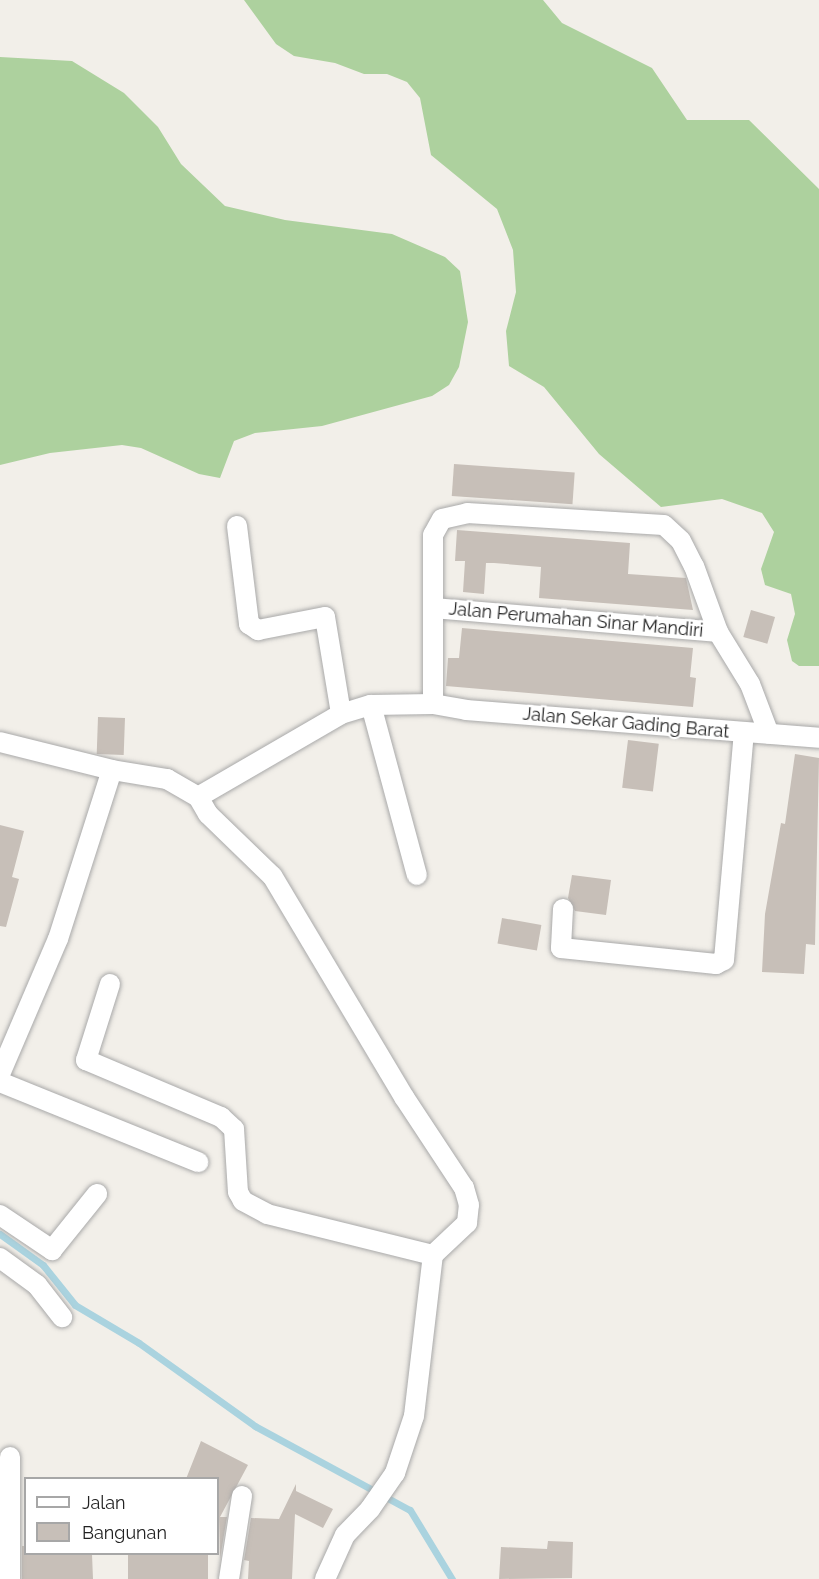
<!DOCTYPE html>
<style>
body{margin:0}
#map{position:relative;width:819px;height:1579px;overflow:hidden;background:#f2efe9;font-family:Raleway,sans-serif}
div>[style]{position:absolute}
.forest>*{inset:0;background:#add19e}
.stream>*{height:7px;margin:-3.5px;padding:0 3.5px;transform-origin:3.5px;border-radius:3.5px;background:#aad3df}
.building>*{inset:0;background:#c7bfb8;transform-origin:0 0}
.roads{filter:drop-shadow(0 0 2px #a9a9a9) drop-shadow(0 0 2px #a9a9a9)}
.minor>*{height:20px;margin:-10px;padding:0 10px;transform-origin:10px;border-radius:10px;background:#fff}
span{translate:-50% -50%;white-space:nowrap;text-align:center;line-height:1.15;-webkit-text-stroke:4.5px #fff;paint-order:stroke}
.street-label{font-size:18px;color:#222}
.legend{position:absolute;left:24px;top:1477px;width:195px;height:78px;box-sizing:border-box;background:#fff;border:2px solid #a7a7a7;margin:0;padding:8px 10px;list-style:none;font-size:18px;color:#222}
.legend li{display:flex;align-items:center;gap:12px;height:30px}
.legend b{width:30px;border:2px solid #a7a7a7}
</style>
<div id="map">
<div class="forest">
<div style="clip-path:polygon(244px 0,543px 0,562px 23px,652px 68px,687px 120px,749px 120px,819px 189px,819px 666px,799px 666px,792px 661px,787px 640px,795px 614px,791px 594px,765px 585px,761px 569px,774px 532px,762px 513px,722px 499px,661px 507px,599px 454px,544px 387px,509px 366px,506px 331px,516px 292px,513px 250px,497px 209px,431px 155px,420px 98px,407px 82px,387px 74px,364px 74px,335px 63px,294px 56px,276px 44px)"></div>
<div style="clip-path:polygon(0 57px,72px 61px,124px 93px,158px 127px,181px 164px,225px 206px,285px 220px,392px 234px,445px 257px,460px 271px,468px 322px,459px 367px,449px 385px,432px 396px,322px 426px,255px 433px,234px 441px,220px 478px,199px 474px,141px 448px,122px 445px,50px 453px,0 465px)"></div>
</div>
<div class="stream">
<div style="left:0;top:1234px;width:53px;rotate:35.8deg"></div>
<div style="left:43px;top:1265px;width:51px;rotate:51.3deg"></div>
<div style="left:75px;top:1305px;width:74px;rotate:30.7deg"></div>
<div style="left:139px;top:1343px;width:143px;rotate:35.6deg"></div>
<div style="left:255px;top:1426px;width:176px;rotate:28.5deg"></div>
<div style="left:410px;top:1510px;width:81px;rotate:58.7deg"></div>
</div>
<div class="building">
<div style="left:454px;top:464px;width:121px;height:32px;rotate:4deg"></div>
<div style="clip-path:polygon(457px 530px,630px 543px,628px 574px,686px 578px,693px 610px,539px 598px,541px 567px,494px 563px,486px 563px,484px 594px,463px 592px,465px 561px,455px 561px)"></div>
<div style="left:751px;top:610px;width:25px;height:28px;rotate:16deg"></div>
<div style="clip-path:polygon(462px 628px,693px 648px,690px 677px,696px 678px,693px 707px,446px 686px,448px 658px,459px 658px)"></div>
<div style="left:98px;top:717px;width:27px;height:37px;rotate:2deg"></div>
<div style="left:628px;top:740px;width:31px;height:48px;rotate:7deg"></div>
<div style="clip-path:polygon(795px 754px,819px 758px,815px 945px,806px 944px,804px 974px,762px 972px,765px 914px,781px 823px,785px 824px)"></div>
<div style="clip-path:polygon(0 825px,24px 831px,12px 877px,19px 879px,6px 927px,0 926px)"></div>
<div style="clip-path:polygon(572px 875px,611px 880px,606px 915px,575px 911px,568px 898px)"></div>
<div style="left:502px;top:918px;width:40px;height:26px;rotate:10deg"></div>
<div style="clip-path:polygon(201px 1441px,248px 1465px,220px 1517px,227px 1517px,220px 1559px,218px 1479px,186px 1479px)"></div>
<div style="clip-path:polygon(296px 1484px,296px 1491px,333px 1509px,323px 1528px,295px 1514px,292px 1579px,248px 1579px,249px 1561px,244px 1560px,251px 1518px,279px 1519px)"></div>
<div style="clip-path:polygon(548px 1541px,573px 1542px,572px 1578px,499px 1579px,501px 1547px,547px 1549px)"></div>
<div style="clip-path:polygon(22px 1546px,26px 1546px,26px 1554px,92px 1554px,93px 1579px,22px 1579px)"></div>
<div style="left:128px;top:1554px;width:80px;height:25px"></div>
</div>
<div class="roads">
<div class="minor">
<div style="left:237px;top:526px;width:99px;rotate:83deg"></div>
<div style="left:249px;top:624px;width:11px;rotate:34deg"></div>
<div style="left:258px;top:630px;width:68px;rotate:-11deg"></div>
<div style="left:325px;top:617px;width:98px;rotate:80.6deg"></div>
<div style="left:434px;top:608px;width:285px;rotate:4.8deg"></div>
<div style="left:433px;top:704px;width:169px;rotate:-90deg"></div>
<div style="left:433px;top:535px;width:18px;rotate:-61deg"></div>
<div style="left:442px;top:519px;width:26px;rotate:-13deg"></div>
<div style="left:467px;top:513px;width:197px;rotate:3.5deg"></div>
<div style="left:664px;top:525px;width:23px;rotate:43deg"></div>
<div style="left:681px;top:541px;width:28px;rotate:63deg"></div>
<div style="left:694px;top:566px;width:70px;rotate:70deg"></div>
<div style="left:718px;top:632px;width:61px;rotate:58.4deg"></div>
<div style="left:750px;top:684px;width:53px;rotate:69.2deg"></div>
<div style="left:371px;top:705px;width:176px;rotate:74.9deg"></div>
<div style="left:0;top:742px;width:115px;rotate:14deg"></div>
<div style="left:563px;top:909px;width:39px;rotate:93deg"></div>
<div style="left:561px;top:948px;width:156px;rotate:5.9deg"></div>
<div style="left:716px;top:964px;width:9px;rotate:-27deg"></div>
<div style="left:724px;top:960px;width:228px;rotate:-85deg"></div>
<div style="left:110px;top:984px;width:80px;rotate:107.5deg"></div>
<div style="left:86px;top:1060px;width:147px;rotate:22.9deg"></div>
<div style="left:221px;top:1117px;width:18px;rotate:43deg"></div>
<div style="left:234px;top:1129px;width:63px;rotate:86.4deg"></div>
<div style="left:238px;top:1192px;width:10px;rotate:61deg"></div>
<div style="left:243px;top:1201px;width:27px;rotate:28deg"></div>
<div style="left:267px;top:1214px;width:171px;rotate:13.9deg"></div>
<div style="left:0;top:1074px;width:147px;rotate:-66.8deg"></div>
<div style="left:58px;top:939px;width:177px;rotate:-72.3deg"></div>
<div style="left:112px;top:770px;width:56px;rotate:9.3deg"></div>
<div style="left:167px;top:779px;width:36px;rotate:30deg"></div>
<div style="left:0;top:1082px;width:214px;rotate:22deg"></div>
<div style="left:0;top:1215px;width:63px;rotate:33.9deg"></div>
<div style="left:52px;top:1250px;width:72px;rotate:-51.2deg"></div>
<div style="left:0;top:1258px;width:46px;rotate:36.1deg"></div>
<div style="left:37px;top:1285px;width:41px;rotate:52deg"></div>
<div style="left:10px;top:1579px;width:122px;rotate:-90deg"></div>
<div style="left:229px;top:1579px;width:84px;rotate:-81.1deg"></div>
<div style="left:325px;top:1579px;width:48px;rotate:-65.6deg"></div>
<div style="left:345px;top:1535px;width:36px;rotate:-46deg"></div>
<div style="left:370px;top:1509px;width:44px;rotate:-55.2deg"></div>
<div style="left:395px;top:1473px;width:60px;rotate:-71.6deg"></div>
<div style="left:414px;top:1416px;width:162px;rotate:-83.3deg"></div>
<div style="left:433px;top:1255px;width:47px;rotate:-43.3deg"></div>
<div style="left:467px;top:1223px;width:18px;rotate:-84deg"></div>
<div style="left:469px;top:1205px;width:18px;rotate:-106deg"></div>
<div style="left:464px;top:1188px;width:109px;rotate:-123.4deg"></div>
<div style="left:404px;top:1097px;width:257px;rotate:-120.8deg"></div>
<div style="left:272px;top:876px;width:89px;rotate:-135.9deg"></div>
<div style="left:208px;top:814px;width:20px;rotate:-120deg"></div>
<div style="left:198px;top:797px;width:165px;rotate:-30.1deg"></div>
<div style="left:341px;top:714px;width:31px;rotate:-17deg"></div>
<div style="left:371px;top:705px;width:62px;rotate:-0.9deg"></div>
<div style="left:433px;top:704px;width:34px;rotate:10deg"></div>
<div style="left:466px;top:710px;width:354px;rotate:4.5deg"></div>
</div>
</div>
<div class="street-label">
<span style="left:576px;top:620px;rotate:5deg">Jalan Perumahan Sinar Mandiri</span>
<span style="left:626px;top:723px;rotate:5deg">Jalan Sekar Gading Barat</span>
</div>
<ul class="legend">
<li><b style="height:8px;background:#fff"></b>Jalan</li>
<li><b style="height:16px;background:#c7bfb8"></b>Bangunan</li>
</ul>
</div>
